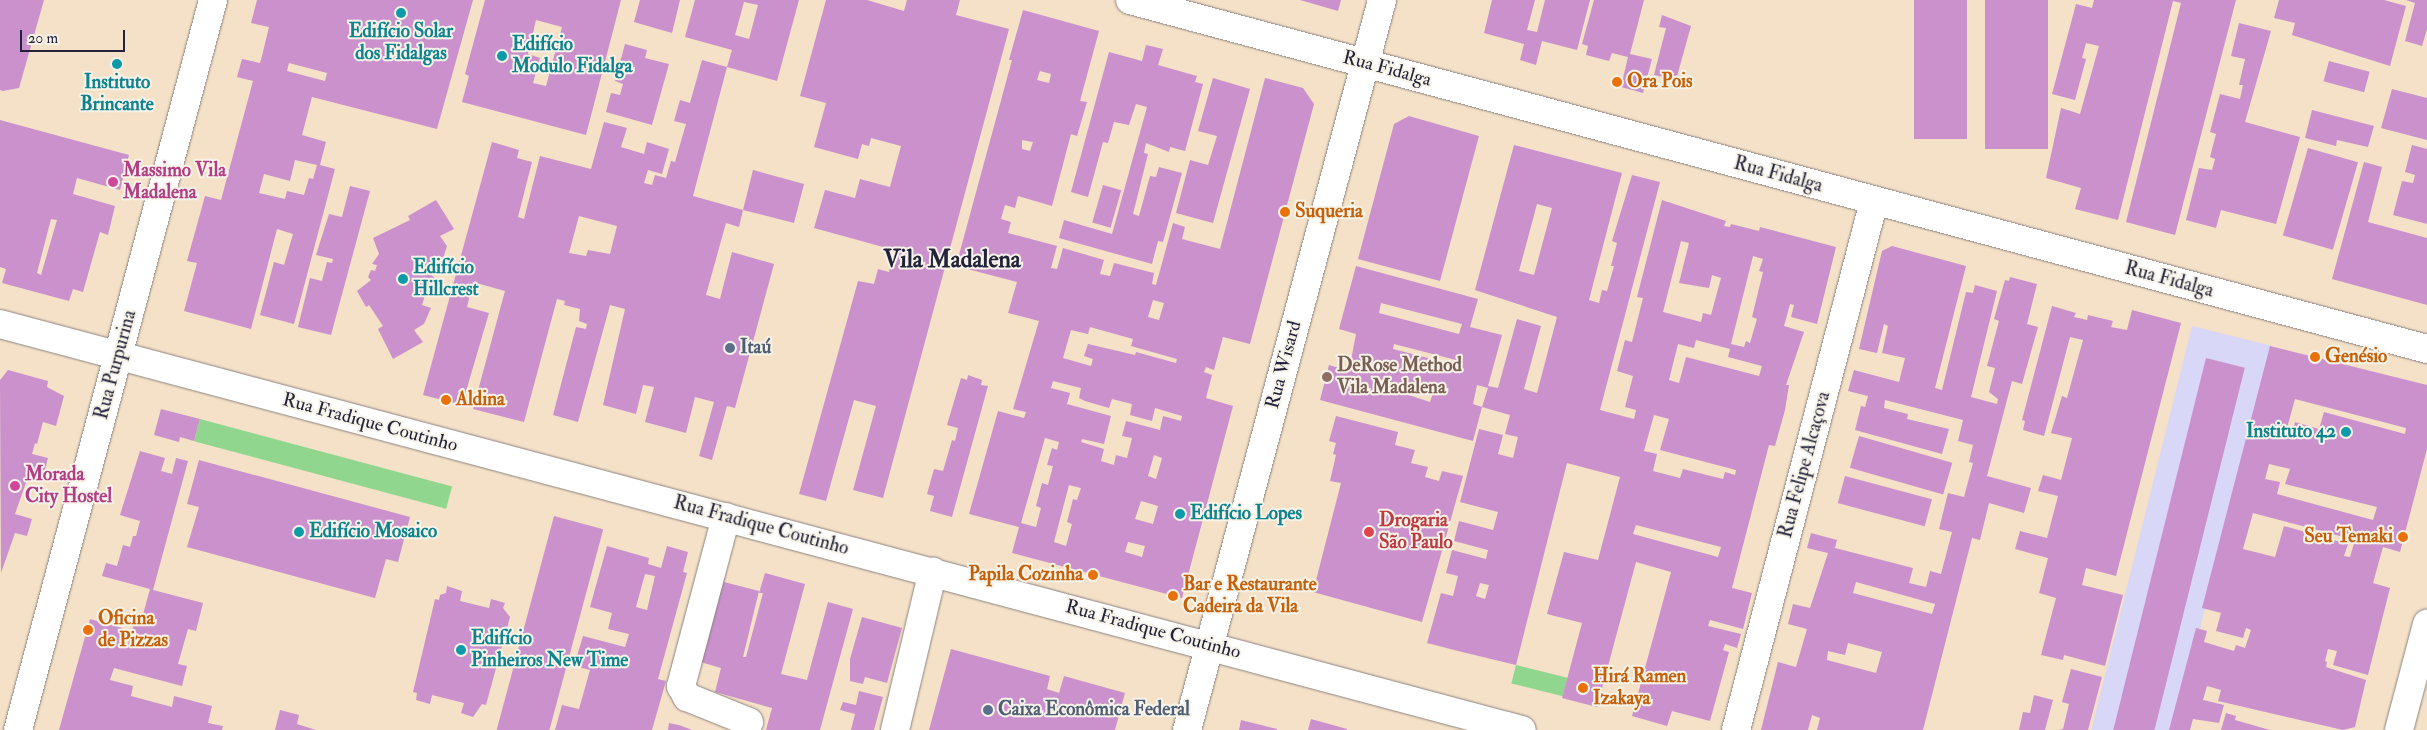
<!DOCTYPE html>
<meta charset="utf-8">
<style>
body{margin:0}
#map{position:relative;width:2427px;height:730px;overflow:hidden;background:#f4e1c7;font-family:"IM FELL Double Pica",serif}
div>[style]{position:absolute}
.built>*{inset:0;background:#d9d7f8;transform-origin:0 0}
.green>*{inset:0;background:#91d68f;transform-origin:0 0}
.building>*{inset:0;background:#ca91cd;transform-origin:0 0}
.roads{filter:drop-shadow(0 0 1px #8b8281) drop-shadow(0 0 1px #8b8281)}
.minor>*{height:28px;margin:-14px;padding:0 14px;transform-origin:14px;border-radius:14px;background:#fff}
.dots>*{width:14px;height:14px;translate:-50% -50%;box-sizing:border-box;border:2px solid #f7f3e8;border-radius:50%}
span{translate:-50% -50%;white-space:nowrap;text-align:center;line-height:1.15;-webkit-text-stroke:4px #f7f3e8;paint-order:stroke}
.culture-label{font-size:19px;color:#0d838f;font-weight:700}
.left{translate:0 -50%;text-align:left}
.right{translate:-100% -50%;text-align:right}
.street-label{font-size:19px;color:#22223b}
.food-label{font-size:19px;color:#c56008;font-weight:700}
.hotel-label{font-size:19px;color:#b23c85;font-weight:700}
.service-label{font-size:19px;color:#4e5e75;font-weight:700}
.education-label{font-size:19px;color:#785e54;font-weight:700}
.health-label{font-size:19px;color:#be3a42;font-weight:700}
.district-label{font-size:24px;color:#22223b;font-weight:700}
.scale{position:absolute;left:20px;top:30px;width:105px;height:22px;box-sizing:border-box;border:2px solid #22223b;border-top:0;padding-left:6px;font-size:15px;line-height:18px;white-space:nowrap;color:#22223b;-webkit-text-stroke:4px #f7f3e8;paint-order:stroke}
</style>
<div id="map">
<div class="built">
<div style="left:2192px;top:326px;width:81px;height:417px;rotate:14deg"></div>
</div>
<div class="green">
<div style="left:200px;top:419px;width:261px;height:23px;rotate:15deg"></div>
<div style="left:1516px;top:665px;width:53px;height:19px;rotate:14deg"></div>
</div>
<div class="building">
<div style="clip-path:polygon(0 0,44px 0,19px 88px,3px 91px,0 90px)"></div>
<div style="clip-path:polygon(evenodd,257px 0,473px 0,437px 129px,312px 97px,302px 135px,326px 142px,320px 165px,335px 169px,294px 324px,260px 315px,274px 262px,284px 265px,293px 234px,277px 229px,251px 329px,184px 311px,197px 263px,187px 261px,205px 196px,221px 200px,253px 81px,237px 77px,242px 59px,260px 63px,262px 56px,269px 27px,251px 23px,257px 0,289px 63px,327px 73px,325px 81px,287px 71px,289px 63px,257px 0,295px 160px,317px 165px,313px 179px,309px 178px,304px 195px,287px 191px,285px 199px,259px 193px,264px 174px,290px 181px,295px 160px)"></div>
<div style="clip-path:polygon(evenodd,485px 0,621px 0,586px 135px,462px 102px,469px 76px,465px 74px,485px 0,536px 20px,562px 27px,546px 86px,533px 83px,540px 58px,528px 54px,536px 20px)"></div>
<div style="clip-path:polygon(640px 0,680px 0,672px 33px,634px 22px)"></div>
<div style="clip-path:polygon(evenodd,695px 0,799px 0,777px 81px,727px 67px,732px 50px,685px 37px,695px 0,744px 2px,758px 5px,749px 39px,735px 35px,744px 2px)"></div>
<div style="clip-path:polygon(826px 0,867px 0,904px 11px,907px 0,960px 0,956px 15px,1009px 29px,883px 498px,853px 490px,876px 406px,854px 400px,826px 501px,799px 494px,858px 281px,874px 284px,878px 269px,889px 272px,894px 250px,814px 228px,825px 190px,855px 198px,860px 179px,890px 187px,901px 146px,871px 138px,869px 146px,862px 144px,858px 159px,814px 147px,826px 103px,800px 96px)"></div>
<div style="clip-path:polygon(1300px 0,1341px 0,1338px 11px)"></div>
<div style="clip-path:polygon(1492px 0,1535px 0,1527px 30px,1537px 32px,1545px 0,1590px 0,1577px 50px,1542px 41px,1536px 65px,1520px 60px,1524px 44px,1484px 33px)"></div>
<div style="clip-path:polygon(1594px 0,1644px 0,1630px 54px,1652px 59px,1643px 93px,1621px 87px,1628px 57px,1612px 53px,1609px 61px,1586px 55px,1588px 46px,1582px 44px)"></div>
<div style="left:1914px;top:0;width:53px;height:139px"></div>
<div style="left:1985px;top:0;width:63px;height:149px"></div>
<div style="clip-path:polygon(2094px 0,2236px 0,2175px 235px,2126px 222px,2181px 3px,2173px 1px,2118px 220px,2075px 209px,2081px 188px,2046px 178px,2061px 108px,2080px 114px,2099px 46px,2086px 43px,2082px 58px,2086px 59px,2075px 100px,2052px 94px,2076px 4px,2092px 8px)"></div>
<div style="clip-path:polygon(2279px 0,2384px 0,2406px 6px,2390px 66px,2292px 35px,2295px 23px,2274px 18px)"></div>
<div style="clip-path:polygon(2406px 0,2427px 0,2427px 29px,2422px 46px,2405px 41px,2415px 3px)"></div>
<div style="clip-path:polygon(evenodd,1023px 10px,1099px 31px,1080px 101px,1087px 102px,1077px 136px,1071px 134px,1052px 206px,1018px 196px,1015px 208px,1005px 205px,1001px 219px,1011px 222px,1008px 233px,1057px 246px,1051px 268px,1057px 269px,1063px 248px,1104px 260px,1100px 274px,1110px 276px,1114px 263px,1154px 273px,1152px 284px,1156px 285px,1173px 223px,1185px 227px,1182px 239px,1220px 249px,1265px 78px,1303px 88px,1314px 104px,1250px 344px,1223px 337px,1214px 370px,1206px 367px,1204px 372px,1212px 375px,1206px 398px,1233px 406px,1182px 598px,1012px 553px,1019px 527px,969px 514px,998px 411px,1024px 418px,1026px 412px,1013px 409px,1039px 321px,1008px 313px,1017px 282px,956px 266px,1012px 60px,1009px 60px,1023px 10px,1040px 71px,1051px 74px,1049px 83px,1037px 80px,1040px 71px,1023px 10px,1022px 140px,1033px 142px,1030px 151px,1022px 149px,1022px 140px,1023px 10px,1153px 300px,1164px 303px,1159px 320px,1148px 317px,1153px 300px,1023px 10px,1090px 327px,1133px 339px,1131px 346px,1177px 359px,1176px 363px,1136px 352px,1135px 355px,1088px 344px,1084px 356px,1093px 359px,1091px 366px,1063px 358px,1071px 330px,1088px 334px,1090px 327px,1023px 10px,1053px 381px,1081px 388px,1079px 398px,1085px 401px,1109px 408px,1112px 399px,1132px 404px,1130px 415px,1152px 421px,1155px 408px,1182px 416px,1181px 421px,1163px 416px,1160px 430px,1126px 421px,1122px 436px,1132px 438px,1127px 458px,1116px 455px,1114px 465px,1101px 461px,1104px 449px,1081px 442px,1082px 439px,1104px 444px,1111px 416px,1067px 404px,1070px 393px,1051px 388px,1053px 381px,1023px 10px,1045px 438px,1059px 442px,1057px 450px,1052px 448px,1047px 465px,1053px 466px,1048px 485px,1042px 483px,1036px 506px,1041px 508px,1036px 527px,1021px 523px,1045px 438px,1023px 10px,1154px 455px,1162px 458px,1156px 479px,1148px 476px,1154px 455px,1023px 10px,1069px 485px,1081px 488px,1077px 500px,1073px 499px,1067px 522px,1072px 524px,1066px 546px,1054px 542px,1069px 485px,1023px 10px,1141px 501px,1158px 506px,1153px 524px,1135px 519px,1141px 501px,1023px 10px,1128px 542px,1145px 546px,1142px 557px,1125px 552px,1128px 542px)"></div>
<div style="clip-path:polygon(1662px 15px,1691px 26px,1676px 80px,1654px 75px,1666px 28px,1659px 27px)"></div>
<div style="clip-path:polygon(2239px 23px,2271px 31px,2245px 122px,2300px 137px,2276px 224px,2221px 210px,2216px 228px,2186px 220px,2199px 168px,2212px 170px,2215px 159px,2210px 157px,2216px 134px,2210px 132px,2220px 94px,2240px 99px,2243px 85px,2239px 85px,2245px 59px,2231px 56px)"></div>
<div style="clip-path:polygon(625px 44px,647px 50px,645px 58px,669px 64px,652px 125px,606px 112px,611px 93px,620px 95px,623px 84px,615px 81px)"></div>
<div style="clip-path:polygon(1146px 45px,1163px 49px,1158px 65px,1197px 76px,1195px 82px,1203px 84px,1185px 151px,1170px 147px,1169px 152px,1146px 143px,1144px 153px,1148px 154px,1133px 214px,1139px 216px,1150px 176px,1156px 177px,1159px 167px,1182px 173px,1163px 242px,1158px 241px,1152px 264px,1059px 238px,1064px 220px,1112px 234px,1147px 107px,1136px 104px,1129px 125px,1114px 122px,1108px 143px,1103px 142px,1088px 197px,1071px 192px,1109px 52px,1142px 61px)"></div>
<div style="clip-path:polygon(evenodd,702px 60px,727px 67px,693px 196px,743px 210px,753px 170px,804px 184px,794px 223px,743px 210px,739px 227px,726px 223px,706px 295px,720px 299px,732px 252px,774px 264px,735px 408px,727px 406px,712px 460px,699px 456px,714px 402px,695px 397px,686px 433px,645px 422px,654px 387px,643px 385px,636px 414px,603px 405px,625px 309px,610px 305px,578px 422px,553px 415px,576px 327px,586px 329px,587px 324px,579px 321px,580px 309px,564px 305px,565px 301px,557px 299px,524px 422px,473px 409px,505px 291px,473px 282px,467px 307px,489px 313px,462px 405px,423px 395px,492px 142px,519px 150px,517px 158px,532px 162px,518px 217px,524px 219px,540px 156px,591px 169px,604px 122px,627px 128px,621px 147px,644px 154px,647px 142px,669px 149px,662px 174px,648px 170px,644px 183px,652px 185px,655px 175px,666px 178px,671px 161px,675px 162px,686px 124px,674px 121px,680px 100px,690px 103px,702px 60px,579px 216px,617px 226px,610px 254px,588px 250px,586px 256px,569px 253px,579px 216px)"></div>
<div style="left:2329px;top:61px;width:42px;height:21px;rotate:15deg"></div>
<div style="clip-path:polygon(1213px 78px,1250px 89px,1213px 223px,1176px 213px,1190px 160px,1208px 165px,1217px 136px,1198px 131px)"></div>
<div style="clip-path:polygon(2392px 89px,2427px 98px,2427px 140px,2381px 128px)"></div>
<div style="clip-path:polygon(2312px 110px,2374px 126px,2368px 147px,2337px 140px,2336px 146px,2305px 138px)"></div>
<div style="clip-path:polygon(1409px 116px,1479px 136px,1440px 281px,1358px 259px,1394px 124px)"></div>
<div style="clip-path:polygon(evenodd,0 120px,129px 155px,120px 190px,77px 178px,73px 194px,115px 206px,108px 235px,100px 232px,83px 292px,73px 289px,69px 301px,2px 283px,6px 269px,0 267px,0 120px,51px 219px,57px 220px,41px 275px,37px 273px,51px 219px)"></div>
<div style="clip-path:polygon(evenodd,1514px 145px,1622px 173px,1589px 300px,1599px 303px,1602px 290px,1607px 291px,1614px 266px,1611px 266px,1617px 243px,1612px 241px,1632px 175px,1660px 182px,1600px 410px,1634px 419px,1636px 410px,1625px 407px,1633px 376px,1617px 371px,1625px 340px,1632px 342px,1643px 298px,1637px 297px,1662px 200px,1726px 221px,1724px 226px,1730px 227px,1731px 224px,1759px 231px,1760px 227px,1836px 247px,1817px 324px,1791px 317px,1794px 305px,1790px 304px,1784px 326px,1804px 332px,1786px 385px,1789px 385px,1785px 410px,1775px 446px,1769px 445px,1732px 588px,1752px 593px,1743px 629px,1710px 620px,1708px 626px,1741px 634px,1737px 648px,1725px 644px,1723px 650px,1729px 652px,1710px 721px,1672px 711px,1667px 726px,1632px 716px,1671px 572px,1636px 562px,1597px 707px,1562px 698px,1582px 623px,1547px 614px,1564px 552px,1598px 560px,1620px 477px,1567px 463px,1516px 665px,1462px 652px,1427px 643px,1441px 593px,1453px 596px,1458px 576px,1446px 573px,1452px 550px,1486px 559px,1488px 550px,1454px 541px,1459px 521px,1493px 530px,1498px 512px,1460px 502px,1479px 429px,1503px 435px,1498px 454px,1513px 458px,1518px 437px,1505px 434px,1510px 415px,1482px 407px,1488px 388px,1477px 385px,1473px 404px,1482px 407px,1473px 441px,1320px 400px,1329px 365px,1349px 371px,1356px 334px,1339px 329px,1356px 266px,1478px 299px,1470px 327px,1502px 335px,1488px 386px,1498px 388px,1517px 319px,1541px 326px,1524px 389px,1537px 393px,1557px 317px,1475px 290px,1514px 145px,1537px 204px,1552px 208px,1534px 275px,1519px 271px,1537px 204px,1514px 145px,1681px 241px,1689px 243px,1679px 283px,1709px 288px,1712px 275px,1721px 278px,1711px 315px,1703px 313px,1701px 322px,1663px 312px,1681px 241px,1514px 145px,1753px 256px,1763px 259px,1759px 271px,1763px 272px,1752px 317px,1757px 319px,1750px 343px,1746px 341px,1744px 347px,1731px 344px,1753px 256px,1514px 145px,1381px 303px,1462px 324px,1459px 334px,1379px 313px,1381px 303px,1514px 145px,1696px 340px,1730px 349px,1728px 357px,1762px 366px,1759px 376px,1686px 357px,1679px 383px,1669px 380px,1678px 344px,1694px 348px,1696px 340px,1514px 145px,1394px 344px,1456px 360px,1453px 372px,1426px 365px,1428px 358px,1393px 349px,1394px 344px,1514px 145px,1379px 379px,1433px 393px,1430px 402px,1378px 385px,1379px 379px,1514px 145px,1654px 415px,1669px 419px,1660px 450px,1736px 470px,1735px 475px,1725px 472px,1723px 479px,1683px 469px,1680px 478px,1653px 471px,1657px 454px,1644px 451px,1654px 415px,1514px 145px,1636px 525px,1721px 547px,1718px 557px,1633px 534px,1636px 525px,1514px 145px,1480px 583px,1489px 585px,1485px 599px,1476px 596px,1480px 583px)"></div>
<div style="clip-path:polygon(2412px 145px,2427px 149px,2427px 224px,2393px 215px,2402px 181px,2413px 183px,2415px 175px,2405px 172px)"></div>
<div style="left:2308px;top:148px;width:52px;height:91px;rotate:16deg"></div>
<div style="clip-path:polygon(2364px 162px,2382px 167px,2368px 222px,2427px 238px,2427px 305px,2332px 279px)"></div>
<div style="left:1103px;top:185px;width:19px;height:39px;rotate:16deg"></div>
<div style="clip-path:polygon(350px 186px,370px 191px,331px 335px,298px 327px,310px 278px,322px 281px,327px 262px,332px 263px,333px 259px,316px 255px,329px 214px,342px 217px)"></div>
<div style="clip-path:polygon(436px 200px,454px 229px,440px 236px,447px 246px,442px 262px,435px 260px,431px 274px,436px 280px,436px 286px,427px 289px,422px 305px,431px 308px,424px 324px,414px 330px,423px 342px,393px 359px,378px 329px,383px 326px,369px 305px,366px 307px,357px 291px,371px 280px,368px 277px,371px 270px,375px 271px,377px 265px,372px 264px,379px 254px,373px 238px,410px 220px,408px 216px)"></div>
<div style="clip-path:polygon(evenodd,1892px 246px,1966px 266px,1935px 388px,1942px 390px,1966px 292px,1973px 293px,1975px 285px,1997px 291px,1971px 397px,1997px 404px,1998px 399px,1989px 392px,1995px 368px,1987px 366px,1999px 321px,1994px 319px,2005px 280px,2009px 281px,2010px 277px,2037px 284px,2027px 324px,2038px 327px,2022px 384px,2012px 381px,1987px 476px,2031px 488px,2024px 513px,1989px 503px,1980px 540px,1972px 538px,1923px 730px,1817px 730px,1820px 718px,1812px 715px,1808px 730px,1761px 730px,1778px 662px,1796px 667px,1807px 629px,1788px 624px,1793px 604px,1810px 608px,1828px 553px,1807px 548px,1811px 533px,1837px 540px,1835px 548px,1913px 568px,1909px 583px,1926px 587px,1930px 571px,1941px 574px,1952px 532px,1939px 529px,1948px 493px,1964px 497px,1973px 463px,1969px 462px,1973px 445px,1958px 441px,1963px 420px,1885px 400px,1884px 408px,1908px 414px,1907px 419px,1949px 429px,1942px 454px,1855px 430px,1861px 406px,1865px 407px,1868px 396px,1848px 391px,1854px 370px,1899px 382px,1905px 358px,1882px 353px,1888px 326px,1884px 324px,1877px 353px,1859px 349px,1882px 251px,1892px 246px,1856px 582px,1935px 604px,1932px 614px,1853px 593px,1856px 582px,1892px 246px,1848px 643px,1882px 652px,1876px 673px,1827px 660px,1828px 651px,1845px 655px,1848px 643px)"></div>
<div style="clip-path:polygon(2052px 306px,2076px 313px,2074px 317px,2087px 320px,2088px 315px,2113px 321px,2111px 327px,2127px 330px,2132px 310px,2181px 323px,2116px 576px,2086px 568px,2082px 585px,2123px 595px,2105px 666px,2064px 655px,2063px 660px,2041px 655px,2056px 598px,2039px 593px,2048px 558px,2015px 549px,2020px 531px,2047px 538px,2058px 496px,2038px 491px,2043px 475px,2061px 480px,2072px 438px,2051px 433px,2062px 396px,2067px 398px,2083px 340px,2070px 337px,2044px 436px,2023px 430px,2025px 421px,2022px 420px)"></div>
<div style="clip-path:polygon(evenodd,2270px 346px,2427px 385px,2427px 449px,2400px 552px,2383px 547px,2373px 583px,2390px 588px,2368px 675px,2333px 665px,2337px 651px,2328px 649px,2325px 661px,2327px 662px,2326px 667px,2366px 680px,2355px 727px,2343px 730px,2218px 701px,2221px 690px,2207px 686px,2203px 700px,2224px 705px,2219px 723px,2193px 719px,2190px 730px,2169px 730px,2196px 628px,2207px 631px,2204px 642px,2234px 651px,2236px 645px,2245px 648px,2251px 630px,2246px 628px,2243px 638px,2216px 631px,2221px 613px,2202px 608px,2270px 346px,2295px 399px,2406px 428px,2405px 434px,2324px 412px,2319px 429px,2295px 422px,2291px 437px,2285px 435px,2295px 399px,2270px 346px,2269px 464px,2290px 469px,2285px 484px,2377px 507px,2373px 520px,2277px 494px,2280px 482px,2265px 479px,2269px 464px,2270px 346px,2253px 513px,2355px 540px,2350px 557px,2344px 556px,2348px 544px,2284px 526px,2275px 557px,2243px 549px,2253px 513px)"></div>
<div style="left:2206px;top:358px;width:40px;height:385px;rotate:14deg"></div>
<div style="clip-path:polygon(8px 370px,48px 381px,47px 387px,64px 396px,56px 426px,43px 422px,37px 444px,35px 443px,32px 454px,48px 458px,43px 477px,29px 474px,15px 514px,32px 519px,27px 536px,15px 533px,1px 573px,0 380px)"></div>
<div style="clip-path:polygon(968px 375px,982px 380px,981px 385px,988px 386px,952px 517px,930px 511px,934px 496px,927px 494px,934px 469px,943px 471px,952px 440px,955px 441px,958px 428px,947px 425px,961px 378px,967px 380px)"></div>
<div style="clip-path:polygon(161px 409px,200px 419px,194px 441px,180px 437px,179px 442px,154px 435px)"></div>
<div style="clip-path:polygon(1336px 416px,1398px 432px,1395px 445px,1415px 450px,1411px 463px,1428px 467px,1425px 477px,1439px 481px,1442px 471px,1463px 476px,1422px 622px,1313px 592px,1341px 483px,1330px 481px,1336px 455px,1333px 454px,1336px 443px,1329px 441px)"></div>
<div style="left:1859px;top:436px;width:97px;height:33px;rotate:16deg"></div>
<div style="clip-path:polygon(140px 451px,165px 458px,161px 471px,172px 474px,176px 458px,188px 461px,153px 590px,203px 603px,196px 631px,188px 629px,178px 664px,187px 666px,182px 686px,114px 668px,110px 680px,133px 686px,131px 696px,172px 707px,174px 696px,212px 706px,208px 723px,223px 726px,222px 730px,59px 730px,90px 619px,122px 628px,119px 642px,128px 644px,136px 616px,142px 618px,150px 589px,102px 576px,106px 563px,117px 566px,123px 545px,130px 547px,133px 536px,136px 536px,140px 521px,120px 515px)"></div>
<div style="clip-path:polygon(199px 460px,410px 517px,398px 562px,386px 559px,375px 598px,187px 547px,199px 507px,187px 504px)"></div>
<div style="left:1845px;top:476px;width:90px;height:28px;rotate:15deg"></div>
<div style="left:554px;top:516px;width:51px;height:222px;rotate:15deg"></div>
<div style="clip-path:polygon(evenodd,607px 546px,649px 558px,648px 564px,661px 568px,667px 546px,688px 552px,683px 572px,687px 573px,658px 679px,666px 681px,652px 730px,555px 730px,562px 705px,579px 709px,590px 670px,574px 666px,583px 636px,625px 647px,629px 634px,608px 629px,612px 613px,590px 607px,607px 546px,645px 574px,655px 576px,647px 610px,636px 607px,645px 574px)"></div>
<div style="clip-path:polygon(765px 573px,805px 584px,781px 674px,807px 680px,828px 602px,853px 609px,820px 730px,766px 730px,772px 708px,715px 692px,721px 668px,697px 661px,701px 645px,706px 647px,716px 608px,712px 606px,720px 577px,725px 578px,724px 582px,759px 591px,743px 657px,746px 657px,763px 593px,759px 593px)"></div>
<div style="clip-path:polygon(447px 586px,462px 591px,460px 601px,489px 608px,491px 599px,505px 603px,503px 608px,510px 617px,486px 705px,482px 704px,473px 717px,461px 713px,464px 703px,432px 695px,430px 704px,416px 700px,417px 693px,413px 692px,435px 599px,439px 600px,440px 595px,446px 593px)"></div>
<div style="clip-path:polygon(862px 617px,902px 628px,887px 683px,865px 677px,863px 684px,850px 681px,850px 659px)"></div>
<div style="clip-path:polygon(951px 649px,1050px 676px,1047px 689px,1059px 693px,1064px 676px,1125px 693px,1115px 730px,929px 730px)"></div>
<div style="clip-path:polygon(2071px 669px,2102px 677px,2088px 730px,2058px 730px,2063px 729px,2069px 704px,2062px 702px)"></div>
<div style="clip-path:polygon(859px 691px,883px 697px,874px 730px,851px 730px,855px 714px,840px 710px,843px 702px,856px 705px)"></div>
<div style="clip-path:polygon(2034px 695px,2053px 700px,2045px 730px,2019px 730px,2023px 712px,2030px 713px)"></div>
<div style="clip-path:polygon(280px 710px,299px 715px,297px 724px,316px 730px,275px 730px)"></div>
<div style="clip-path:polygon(2226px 713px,2236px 716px,2235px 720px,2270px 730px,2221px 730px)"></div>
<div style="clip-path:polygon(1311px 719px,1347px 729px,1347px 730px,1308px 730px)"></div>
<div style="clip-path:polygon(1241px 720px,1277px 729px,1277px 730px,1239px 730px)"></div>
<div style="clip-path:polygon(669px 723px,679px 725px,692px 730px,668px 730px)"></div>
</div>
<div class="roads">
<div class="minor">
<div style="left:1130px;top:0;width:1343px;rotate:15.06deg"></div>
<div style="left:0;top:324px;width:1575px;rotate:14.94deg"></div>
<div style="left:726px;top:517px;width:175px;rotate:104.9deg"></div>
<div style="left:681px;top:686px;width:13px;rotate:61deg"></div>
<div style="left:687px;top:697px;width:67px;rotate:22deg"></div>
<div style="left:18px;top:730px;width:756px;rotate:-75.04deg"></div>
<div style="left:895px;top:730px;width:163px;rotate:-76.6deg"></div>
<div style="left:1187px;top:730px;width:756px;rotate:-75.04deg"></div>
<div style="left:1736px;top:730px;width:547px;rotate:-75.38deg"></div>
<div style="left:2399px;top:730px;width:110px;rotate:-75.2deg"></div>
</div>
</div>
<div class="dots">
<div style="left:401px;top:13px;background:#0f9aa8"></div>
<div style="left:502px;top:56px;background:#0f9aa8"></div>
<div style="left:117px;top:64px;background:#0f9aa8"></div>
<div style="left:1617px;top:82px;background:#e8710a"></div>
<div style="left:113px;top:182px;background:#d1479c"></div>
<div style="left:1285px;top:212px;background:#e8710a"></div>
<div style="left:403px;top:279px;background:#0f9aa8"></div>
<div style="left:730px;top:348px;background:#5c6f8a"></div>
<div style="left:2315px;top:357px;background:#e8710a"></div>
<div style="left:1327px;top:377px;background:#8d6e63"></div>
<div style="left:446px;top:400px;background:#e8710a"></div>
<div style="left:2346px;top:432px;background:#0f9aa8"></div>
<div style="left:15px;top:486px;background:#d1479c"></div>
<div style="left:1180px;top:514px;background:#0f9aa8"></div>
<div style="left:299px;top:532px;background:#0f9aa8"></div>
<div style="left:1369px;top:532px;background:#e0444e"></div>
<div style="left:2403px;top:537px;background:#e8710a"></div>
<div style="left:1093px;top:575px;background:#e8710a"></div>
<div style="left:1173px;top:596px;background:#e8710a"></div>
<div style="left:88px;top:630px;background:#e8710a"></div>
<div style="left:461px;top:650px;background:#0f9aa8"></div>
<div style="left:1583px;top:688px;background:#e8710a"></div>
<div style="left:988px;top:710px;background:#5c6f8a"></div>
</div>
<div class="culture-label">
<span style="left:401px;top:43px">Edifício Solar<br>dos Fidalgas</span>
<span class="left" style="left:512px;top:56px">Edifício<br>Modulo Fidalga</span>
<span style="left:117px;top:94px">Instituto<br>Brincante</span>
<span class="left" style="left:413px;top:279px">Edifício<br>Hillcrest</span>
<span class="right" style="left:2336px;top:432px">Instituto 42</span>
<span class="left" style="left:1190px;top:514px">Edifício Lopes</span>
<span class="left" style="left:309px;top:532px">Edifício Mosaico</span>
<span class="left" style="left:471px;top:650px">Edifício<br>Pinheiros New Time</span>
</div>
<div class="street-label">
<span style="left:1387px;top:69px;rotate:15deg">Rua Fidalga</span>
<span style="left:1778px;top:175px;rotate:15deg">Rua Fidalga</span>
<span style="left:2169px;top:280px;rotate:15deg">Rua Fidalga</span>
<span style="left:116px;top:365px;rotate:-75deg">Rua Purpurina</span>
<span style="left:1284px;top:365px;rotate:-75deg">Rua Wisard</span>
<span style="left:370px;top:423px;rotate:15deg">Rua Fradique Coutinho</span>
<span style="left:1805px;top:465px;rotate:-75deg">Rua Felipe Alcaçova</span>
<span style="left:761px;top:526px;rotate:15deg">Rua Fradique Coutinho</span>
<span style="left:1153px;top:630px;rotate:15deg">Rua Fradique Coutinho</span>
</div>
<div class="food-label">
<span class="left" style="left:1627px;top:82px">Ora Pois</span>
<span class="left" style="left:1295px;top:212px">Suqueria</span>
<span class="left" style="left:2325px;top:357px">Genésio</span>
<span class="left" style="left:456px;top:400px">Aldina</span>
<span class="right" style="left:2393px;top:537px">Seu Temaki</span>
<span class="right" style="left:1083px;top:575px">Papila Cozinha</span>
<span class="left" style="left:1183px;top:596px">Bar e Restaurante<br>Cadeira da Vila</span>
<span class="left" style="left:98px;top:630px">Oficina<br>de Pizzas</span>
<span class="left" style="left:1593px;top:688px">Hirá Ramen<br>Izakaya</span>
</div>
<div class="hotel-label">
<span class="left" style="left:123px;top:182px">Massimo Vila<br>Madalena</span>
<span class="left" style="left:25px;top:486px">Morada<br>City Hostel</span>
</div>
<div class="service-label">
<span class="left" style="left:740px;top:348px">Itaú</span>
<span class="left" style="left:998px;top:710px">Caixa Econômica Federal</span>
</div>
<div class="education-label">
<span class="left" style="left:1337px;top:377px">DeRose Method<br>Vila Madalena</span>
</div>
<div class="health-label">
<span class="left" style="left:1379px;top:532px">Drogaria<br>São Paulo</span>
</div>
<div class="district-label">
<span style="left:952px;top:260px">Vila Madalena</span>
</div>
<div class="scale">20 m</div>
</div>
